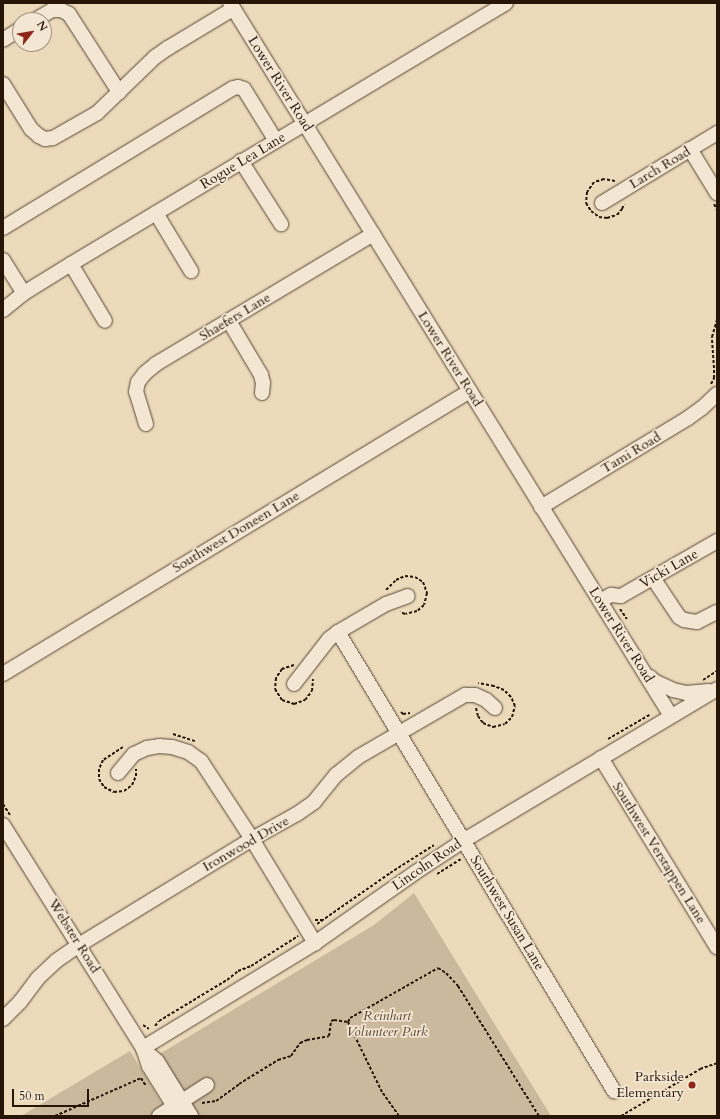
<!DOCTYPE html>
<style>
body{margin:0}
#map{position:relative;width:720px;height:1119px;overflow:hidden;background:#ecdabb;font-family:Cardo,serif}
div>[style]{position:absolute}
.green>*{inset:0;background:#cbb99d}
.path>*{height:2px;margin-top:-1px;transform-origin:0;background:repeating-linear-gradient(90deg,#271508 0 3px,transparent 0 5px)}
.roads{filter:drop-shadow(0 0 1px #584635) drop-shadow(0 0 1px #584635)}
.minor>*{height:14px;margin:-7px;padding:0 7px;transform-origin:7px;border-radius:7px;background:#f3e7d3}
.dots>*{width:11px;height:11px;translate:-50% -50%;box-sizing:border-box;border:2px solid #f3e7d3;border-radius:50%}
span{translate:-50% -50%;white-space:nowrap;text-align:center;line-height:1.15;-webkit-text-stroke:3.5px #f3e7d3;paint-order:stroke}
.street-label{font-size:14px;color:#271508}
.park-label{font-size:14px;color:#584635;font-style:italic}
.poi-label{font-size:14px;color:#271508}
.right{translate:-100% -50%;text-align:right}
.frame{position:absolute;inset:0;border:4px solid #271508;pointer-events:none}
.north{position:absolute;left:12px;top:12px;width:40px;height:40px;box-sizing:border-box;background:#f3e7d3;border:1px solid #a19382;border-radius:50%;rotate:59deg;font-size:11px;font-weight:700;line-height:16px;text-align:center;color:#271508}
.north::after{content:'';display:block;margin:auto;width:14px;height:18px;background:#8f2418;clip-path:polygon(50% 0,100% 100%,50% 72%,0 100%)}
.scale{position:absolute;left:12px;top:1089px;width:77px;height:18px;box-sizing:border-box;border:2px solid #271508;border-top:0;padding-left:5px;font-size:12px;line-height:14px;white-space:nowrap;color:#271508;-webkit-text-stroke:3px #f3e7d3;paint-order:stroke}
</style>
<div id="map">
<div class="green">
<div style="clip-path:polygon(414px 893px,551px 1116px,196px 1116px,158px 1055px,374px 925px)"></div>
<div style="clip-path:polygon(130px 1051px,170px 1116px,21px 1116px)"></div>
</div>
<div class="path">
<div style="left:615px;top:181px;width:11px;rotate:-170deg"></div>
<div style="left:604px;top:179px;width:10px;rotate:163deg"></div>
<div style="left:594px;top:182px;width:12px;rotate:125deg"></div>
<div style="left:587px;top:192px;width:11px;rotate:95deg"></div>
<div style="left:586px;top:203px;width:9px;rotate:58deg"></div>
<div style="left:591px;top:211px;width:10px;rotate:37deg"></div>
<div style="left:599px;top:217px;width:8px;rotate:7deg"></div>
<div style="left:607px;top:218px;width:10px;rotate:-17deg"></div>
<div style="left:617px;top:215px;width:8px;rotate:-50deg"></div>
<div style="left:622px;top:209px;width:5px;rotate:-68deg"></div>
<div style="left:714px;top:204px;width:7px;rotate:63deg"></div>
<div style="left:711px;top:384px;width:7px;rotate:-63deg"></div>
<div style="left:714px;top:378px;width:10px;rotate:-90deg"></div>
<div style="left:714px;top:368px;width:31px;rotate:-94deg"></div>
<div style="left:712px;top:337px;width:19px;rotate:-74deg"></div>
<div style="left:386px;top:590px;width:14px;rotate:-45deg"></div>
<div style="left:396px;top:580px;width:10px;rotate:-24deg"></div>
<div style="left:405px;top:576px;width:10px;rotate:6deg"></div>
<div style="left:415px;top:577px;width:9px;rotate:32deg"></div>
<div style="left:423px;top:582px;width:12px;rotate:70deg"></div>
<div style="left:427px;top:593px;width:12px;rotate:104deg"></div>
<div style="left:424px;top:605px;width:9px;rotate:139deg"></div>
<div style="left:417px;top:611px;width:12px;rotate:166deg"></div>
<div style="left:405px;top:614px;width:5px;rotate:-158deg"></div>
<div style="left:620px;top:609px;width:12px;rotate:55deg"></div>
<div style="left:294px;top:665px;width:13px;rotate:162deg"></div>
<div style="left:282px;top:669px;width:11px;rotate:124deg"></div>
<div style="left:276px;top:678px;width:11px;rotate:95deg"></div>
<div style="left:275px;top:689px;width:13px;rotate:58deg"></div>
<div style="left:282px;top:700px;width:13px;rotate:18deg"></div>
<div style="left:294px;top:704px;width:12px;rotate:-20deg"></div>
<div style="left:305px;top:700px;width:11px;rotate:-52deg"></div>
<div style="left:312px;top:691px;width:12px;rotate:-85deg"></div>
<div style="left:703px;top:680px;width:17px;rotate:-33deg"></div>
<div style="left:476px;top:708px;width:8px;rotate:76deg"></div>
<div style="left:478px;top:716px;width:9px;rotate:54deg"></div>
<div style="left:483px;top:723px;width:11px;rotate:22deg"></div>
<div style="left:493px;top:727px;width:12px;rotate:-14deg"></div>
<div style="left:505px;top:724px;width:10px;rotate:-45deg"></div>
<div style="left:512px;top:717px;width:11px;rotate:-75deg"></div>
<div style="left:515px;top:706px;width:10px;rotate:-114deg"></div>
<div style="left:511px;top:697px;width:10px;rotate:-135deg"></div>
<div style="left:504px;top:690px;width:11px;rotate:-158deg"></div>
<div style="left:494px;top:686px;width:16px;rotate:-169deg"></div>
<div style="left:401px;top:712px;width:3px;rotate:45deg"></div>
<div style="left:403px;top:714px;width:7px;rotate:-8deg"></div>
<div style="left:173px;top:734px;width:23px;rotate:18deg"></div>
<div style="left:608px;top:739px;width:48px;rotate:-30.3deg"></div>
<div style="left:123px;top:747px;width:24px;rotate:147deg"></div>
<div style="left:103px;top:760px;width:10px;rotate:114deg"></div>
<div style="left:99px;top:769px;width:10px;rotate:90deg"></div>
<div style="left:99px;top:779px;width:9px;rotate:58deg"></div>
<div style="left:104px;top:787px;width:11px;rotate:27deg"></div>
<div style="left:114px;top:792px;width:10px;rotate:-6deg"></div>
<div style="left:124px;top:791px;width:10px;rotate:-37deg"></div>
<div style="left:132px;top:785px;width:10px;rotate:-66deg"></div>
<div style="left:136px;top:776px;width:7px;rotate:-90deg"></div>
<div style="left:3px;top:804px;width:13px;rotate:58deg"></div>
<div style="left:437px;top:874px;width:28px;rotate:-32deg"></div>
<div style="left:315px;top:920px;width:7px"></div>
<div style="left:317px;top:924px;width:89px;rotate:-34.9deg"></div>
<div style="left:390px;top:873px;width:52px;rotate:-32.5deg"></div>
<div style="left:143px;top:1025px;width:7px;rotate:34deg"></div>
<div style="left:155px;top:1026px;width:6px;rotate:-51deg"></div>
<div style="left:159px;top:1021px;width:79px;rotate:-31.1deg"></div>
<div style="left:227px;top:980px;width:14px;rotate:-39deg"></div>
<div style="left:238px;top:971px;width:14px;rotate:-21deg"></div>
<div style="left:251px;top:966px;width:56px;rotate:-32.6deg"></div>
<div style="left:141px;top:1078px;width:9px;rotate:58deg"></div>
<div style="left:202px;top:1103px;width:14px;rotate:-8deg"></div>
<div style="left:216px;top:1101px;width:29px;rotate:-36deg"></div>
<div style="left:239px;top:1084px;width:46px;rotate:-31.6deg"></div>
<div style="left:278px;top:1060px;width:14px;rotate:-17deg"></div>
<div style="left:291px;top:1056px;width:16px;rotate:-55deg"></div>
<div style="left:300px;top:1043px;width:8px;rotate:-23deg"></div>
<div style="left:307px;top:1040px;width:22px;rotate:-10deg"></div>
<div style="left:329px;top:1036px;width:15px;rotate:-82deg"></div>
<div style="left:331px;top:1021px;width:3px;rotate:-18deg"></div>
<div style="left:334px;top:1020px;width:14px;rotate:8deg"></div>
<div style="left:55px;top:1116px;width:94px;rotate:-23.8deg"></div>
<div style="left:399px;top:1116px;width:29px;rotate:-125deg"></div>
<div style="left:382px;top:1092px;width:78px;rotate:-115.9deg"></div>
<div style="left:348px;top:1022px;width:4px;rotate:-63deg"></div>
<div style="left:350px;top:1018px;width:101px;rotate:-29.6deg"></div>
<div style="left:438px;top:968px;width:9px;rotate:32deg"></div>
<div style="left:446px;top:973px;width:18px;rotate:47deg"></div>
<div style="left:458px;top:986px;width:153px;rotate:58.1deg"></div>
<div style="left:621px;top:1116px;width:92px;rotate:-30.7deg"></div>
<div style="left:700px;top:1069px;width:18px;rotate:-19deg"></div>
</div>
<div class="roads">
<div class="minor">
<div style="left:230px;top:3px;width:838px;rotate:58.26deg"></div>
<div style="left:35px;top:20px;width:20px;rotate:-30deg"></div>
<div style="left:52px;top:10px;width:9px"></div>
<div style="left:61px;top:10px;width:9px;rotate:27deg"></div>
<div style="left:69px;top:14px;width:93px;rotate:57.3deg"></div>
<div style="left:3px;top:40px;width:20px;rotate:-33deg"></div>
<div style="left:3px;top:84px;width:53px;rotate:58.1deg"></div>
<div style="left:31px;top:129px;width:11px;rotate:41deg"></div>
<div style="left:39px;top:136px;width:7px;rotate:27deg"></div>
<div style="left:45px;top:139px;width:8px;rotate:-7deg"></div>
<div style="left:53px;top:138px;width:51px;rotate:-29.6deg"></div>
<div style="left:97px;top:113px;width:81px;rotate:-44deg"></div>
<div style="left:155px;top:57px;width:16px;rotate:-35deg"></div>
<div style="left:168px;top:48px;width:76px;rotate:-31deg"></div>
<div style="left:690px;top:149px;width:52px;rotate:58.5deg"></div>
<div style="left:241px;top:161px;width:75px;rotate:57.6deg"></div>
<div style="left:602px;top:203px;width:135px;rotate:-31.3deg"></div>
<div style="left:156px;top:213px;width:68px;rotate:58.9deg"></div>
<div style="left:3px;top:228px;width:269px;rotate:-31.3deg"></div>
<div style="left:233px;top:88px;width:5px;rotate:-11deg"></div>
<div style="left:238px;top:87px;width:6px;rotate:18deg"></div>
<div style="left:244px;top:89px;width:61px;rotate:58.4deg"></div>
<div style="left:3px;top:260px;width:39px;rotate:58deg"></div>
<div style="left:71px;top:264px;width:66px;rotate:59.2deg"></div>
<div style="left:3px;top:310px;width:27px;rotate:-39deg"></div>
<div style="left:24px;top:293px;width:55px;rotate:-31.7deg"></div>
<div style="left:71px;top:264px;width:507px;rotate:-30.96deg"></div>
<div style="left:229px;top:321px;width:63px;rotate:59.3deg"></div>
<div style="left:261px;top:375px;width:8px;rotate:76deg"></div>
<div style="left:263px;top:383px;width:10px;rotate:96deg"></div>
<div style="left:146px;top:424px;width:34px;rotate:-107deg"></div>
<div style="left:136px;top:392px;width:10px;rotate:-79deg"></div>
<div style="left:138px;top:382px;width:11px;rotate:-52deg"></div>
<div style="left:145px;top:373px;width:14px;rotate:-39deg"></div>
<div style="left:156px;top:364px;width:253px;rotate:-30.9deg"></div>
<div style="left:541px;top:507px;width:172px;rotate:-31.2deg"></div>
<div style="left:688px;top:418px;width:17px;rotate:-36deg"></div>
<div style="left:702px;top:408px;width:21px;rotate:-43deg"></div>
<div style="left:653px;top:578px;width:47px;rotate:56.3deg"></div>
<div style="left:679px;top:617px;width:6px;rotate:31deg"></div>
<div style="left:684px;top:620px;width:13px;rotate:9deg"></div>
<div style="left:697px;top:622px;width:22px;rotate:-27deg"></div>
<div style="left:600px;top:601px;width:13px;rotate:-29deg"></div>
<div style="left:611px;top:595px;width:10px;rotate:6deg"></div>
<div style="left:621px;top:596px;width:111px;rotate:-29.8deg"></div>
<div style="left:338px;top:632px;width:536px;rotate:58.98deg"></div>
<div style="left:3px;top:674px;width:546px;rotate:-31.22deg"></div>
<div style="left:650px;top:677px;width:6px;rotate:45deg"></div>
<div style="left:654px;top:681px;width:21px;rotate:25deg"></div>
<div style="left:673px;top:690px;width:13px;rotate:13deg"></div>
<div style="left:686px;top:693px;width:23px;rotate:-5deg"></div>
<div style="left:294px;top:684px;width:57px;rotate:-52.1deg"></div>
<div style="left:329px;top:639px;width:11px;rotate:-38deg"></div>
<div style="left:338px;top:632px;width:56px;rotate:-30.3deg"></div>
<div style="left:386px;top:604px;width:23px;rotate:-20deg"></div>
<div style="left:601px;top:758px;width:222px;rotate:58.5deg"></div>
<div style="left:118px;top:773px;width:25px;rotate:-50deg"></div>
<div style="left:134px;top:754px;width:14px;rotate:-25deg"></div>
<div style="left:147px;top:748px;width:12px;rotate:-9deg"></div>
<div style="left:159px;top:746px;width:13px;rotate:4deg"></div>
<div style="left:172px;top:747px;width:17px;rotate:17deg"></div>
<div style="left:188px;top:752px;width:16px;rotate:35deg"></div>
<div style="left:201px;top:761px;width:93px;rotate:56.8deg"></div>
<div style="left:252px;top:839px;width:122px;rotate:58.8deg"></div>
<div style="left:3px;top:825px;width:263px;rotate:57.9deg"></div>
<div style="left:143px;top:1048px;width:19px;rotate:72deg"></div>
<div style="left:149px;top:1066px;width:59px;rotate:58.2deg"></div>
<div style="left:3px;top:1019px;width:24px;rotate:-45deg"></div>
<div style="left:20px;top:1002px;width:30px;rotate:-53deg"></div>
<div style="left:38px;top:978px;width:25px;rotate:-43deg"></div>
<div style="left:56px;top:961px;width:28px;rotate:-35deg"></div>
<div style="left:79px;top:945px;width:203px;rotate:-31.5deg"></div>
<div style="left:252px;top:839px;width:51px;rotate:-29.1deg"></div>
<div style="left:297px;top:814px;width:21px;rotate:-35deg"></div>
<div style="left:314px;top:802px;width:35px;rotate:-51deg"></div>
<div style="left:336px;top:775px;width:28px;rotate:-39deg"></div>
<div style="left:358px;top:757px;width:124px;rotate:-30.1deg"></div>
<div style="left:465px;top:695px;width:10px"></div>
<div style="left:475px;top:695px;width:12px;rotate:24deg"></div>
<div style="left:486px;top:700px;width:12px;rotate:42deg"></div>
<div style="left:143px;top:1048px;width:202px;rotate:-31.4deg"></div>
<div style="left:315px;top:943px;width:123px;rotate:-35.1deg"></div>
<div style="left:416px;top:872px;width:56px;rotate:-33.4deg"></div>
<div style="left:463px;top:841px;width:296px;rotate:-30.9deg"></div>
<div style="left:143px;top:1049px;width:18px;rotate:41deg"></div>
<div style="left:157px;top:1061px;width:65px;rotate:58.3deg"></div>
<div style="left:159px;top:1116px;width:57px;rotate:-32.9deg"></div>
</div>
</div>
<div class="dots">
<div style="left:692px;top:1085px;background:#8f2418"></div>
</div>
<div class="street-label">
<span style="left:280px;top:84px;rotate:58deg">Lower River Road</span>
<span style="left:243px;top:161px;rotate:-31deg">Rogue Lea Lane</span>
<span style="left:660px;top:168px;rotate:-31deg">Larch Road</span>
<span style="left:235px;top:317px;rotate:-31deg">Shaefers Lane</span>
<span style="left:450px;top:359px;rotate:58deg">Lower River Road</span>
<span style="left:631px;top:453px;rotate:-31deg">Tami Road</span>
<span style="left:236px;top:532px;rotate:-31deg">Southwest Doneen Lane</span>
<span style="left:669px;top:569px;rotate:-30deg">Vicki Lane</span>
<span style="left:621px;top:635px;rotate:58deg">Lower River Road</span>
<span style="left:246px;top:844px;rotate:-30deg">Ironwood Drive</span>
<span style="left:659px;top:853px;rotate:58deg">Southwest Verstappen Lane</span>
<span style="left:427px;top:865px;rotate:-34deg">Lincoln Road</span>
<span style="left:507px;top:913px;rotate:59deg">Southwest Susan Lane</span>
<span style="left:74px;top:936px;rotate:58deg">Webster Road</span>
</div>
<div class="park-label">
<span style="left:387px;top:1024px">Reinhart<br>Volunteer Park</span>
</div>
<div class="poi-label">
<span class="right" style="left:684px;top:1085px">Parkside<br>Elementary</span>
</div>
<div class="frame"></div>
<div class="north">N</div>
<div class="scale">50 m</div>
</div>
